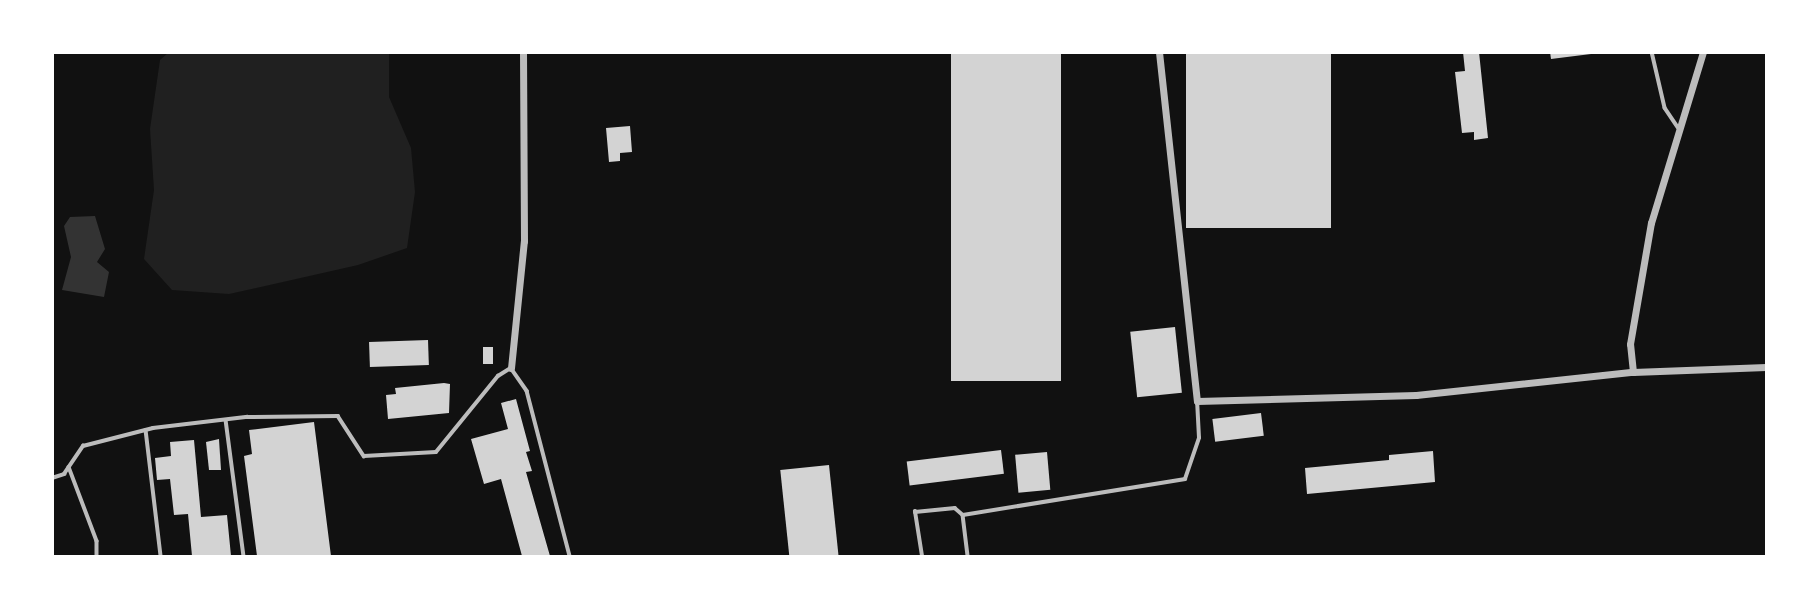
<!DOCTYPE html>
<style>
body{margin:0}
#map{position:relative;width:1819px;height:609px;overflow:hidden;background:#111;font-family:"DejaVu Sans",sans-serif}
div>[style]{position:absolute}
.green>*{inset:0;background:#202020}
.water>*{inset:0;background:#333}
.building>*{inset:0;background:#d3d3d3;transform-origin:0 0}
.service>*{height:3.5px;margin:-1.75px;padding:0 1.75px;transform-origin:1.75px;border-radius:1.75px;background:#bcbcbc}
.minor>*{height:7px;margin:-3.5px;padding:0 3.5px;transform-origin:3.5px;border-radius:3.5px;background:#bcbcbc}
span{translate:-50% -50%;white-space:nowrap;text-align:center;line-height:1.15;-webkit-text-stroke:6px #fff;paint-order:stroke}
.frame{position:absolute;inset:0;border:54px solid #fff;pointer-events:none}
</style>
<div id="map">
<div class="green">
<div style="clip-path:polygon(168px 53px,389px 53px,389px 97px,411px 148px,415px 192px,407px 248px,358px 265px,229px 294px,172px 290px,144px 259px,154px 190px,150px 129px,160px 60px)"></div>
</div>
<div class="water">
<div style="clip-path:polygon(95px 216px,105px 249px,97px 262px,109px 272px,104px 297px,62px 290px,71px 257px,64px 226px,70px 217px)"></div>
</div>
<div class="building">
<div style="left:951px;top:52px;width:110px;height:329px"></div>
<div style="left:1186px;top:52px;width:145px;height:176px"></div>
<div style="clip-path:polygon(1463px 52px,1479px 52px,1488px 138px,1474px 140px,1474px 132px,1462px 133px,1455px 72px,1465px 71px)"></div>
<div style="clip-path:polygon(1550px 52px,1591px 52px,1591px 54px,1551px 59px)"></div>
<div style="clip-path:polygon(630px 126px,632px 152px,620px 153px,620px 161px,609px 162px,606px 128px)"></div>
<div style="left:1175px;top:327px;width:66px;height:45px;rotate:84deg"></div>
<div style="left:428px;top:340px;width:25px;height:59px;rotate:88deg"></div>
<div style="left:483px;top:347px;width:10px;height:17px"></div>
<div style="clip-path:polygon(444px 383px,450px 384px,449px 413px,388px 419px,386px 395px,396px 394px,395px 388px)"></div>
<div style="clip-path:polygon(516px 399px,530px 451px,526px 452px,532px 471px,526px 472px,550px 556px,522px 556px,501px 479px,484px 484px,471px 439px,508px 429px,501px 403px)"></div>
<div style="left:1261px;top:413px;width:23px;height:49px;rotate:83deg"></div>
<div style="clip-path:polygon(314px 422px,331px 556px,257px 556px,244px 456px,252px 454px,249px 430px)"></div>
<div style="clip-path:polygon(219px 439px,221px 470px,209px 470px,206px 442px)"></div>
<div style="clip-path:polygon(194px 440px,201px 517px,227px 515px,231px 556px,192px 556px,188px 514px,174px 515px,170px 479px,157px 480px,155px 458px,171px 456px,170px 442px)"></div>
<div style="left:1001px;top:450px;width:24px;height:95px;rotate:83deg"></div>
<div style="clip-path:polygon(1433px 451px,1435px 482px,1307px 494px,1305px 468px,1389px 460px,1389px 455px)"></div>
<div style="left:1047px;top:452px;width:38px;height:32px;rotate:85deg"></div>
<div style="left:829px;top:465px;width:91px;height:49px;rotate:84deg"></div>
</div>
<div class="service">
<div style="left:1652px;top:52px;width:57px;rotate:76.9deg"></div>
<div style="left:1665px;top:108px;width:23px;rotate:56deg"></div>
<div style="left:226px;top:420px;width:137px;rotate:82.5deg"></div>
<div style="left:146px;top:430px;width:127px;rotate:83.2deg"></div>
<div style="left:69px;top:467px;width:79px;rotate:69.3deg"></div>
<div style="left:97px;top:541px;width:15px;rotate:90deg"></div>
<div style="left:52px;top:478px;width:13px;rotate:-18deg"></div>
<div style="left:64px;top:474px;width:34px;rotate:-56deg"></div>
<div style="left:83px;top:446px;width:72px;rotate:-14.4deg"></div>
<div style="left:153px;top:428px;width:95px;rotate:-6.7deg"></div>
<div style="left:247px;top:417px;width:91px;rotate:-0.6deg"></div>
<div style="left:338px;top:416px;width:48px;rotate:57deg"></div>
<div style="left:364px;top:456px;width:72px;rotate:-3.2deg"></div>
<div style="left:436px;top:452px;width:98px;rotate:-50.8deg"></div>
<div style="left:498px;top:376px;width:15px;rotate:-32deg"></div>
<div style="left:511px;top:368px;width:28px;rotate:55deg"></div>
<div style="left:527px;top:391px;width:171px;rotate:75.4deg"></div>
<div style="left:963px;top:515px;width:225px;rotate:-9.2deg"></div>
<div style="left:1185px;top:479px;width:43px;rotate:-71.1deg"></div>
<div style="left:1199px;top:438px;width:35px;rotate:-93deg"></div>
<div style="left:922px;top:556px;width:45px;rotate:-99deg"></div>
<div style="left:915px;top:512px;width:40px;rotate:-5.7deg"></div>
<div style="left:955px;top:508px;width:11px;rotate:41deg"></div>
<div style="left:963px;top:515px;width:41px;rotate:83deg"></div>
</div>
<div class="minor">
<div style="left:1159px;top:52px;width:351px;rotate:83.8deg"></div>
<div style="left:1197px;top:401px;width:219px;rotate:-1.6deg"></div>
<div style="left:1416px;top:395px;width:218px;rotate:-6.1deg"></div>
<div style="left:1633px;top:372px;width:133px;rotate:-2.2deg"></div>
<div style="left:511px;top:368px;width:128px;rotate:-84.2deg"></div>
<div style="left:524px;top:241px;width:189px;rotate:-90.3deg"></div>
<div style="left:1633px;top:372px;width:28px;rotate:-96deg"></div>
<div style="left:1630px;top:344px;width:123px;rotate:-80.2deg"></div>
<div style="left:1651px;top:223px;width:179px;rotate:-73.1deg"></div>
</div>
<div class="frame"></div>
</div>
